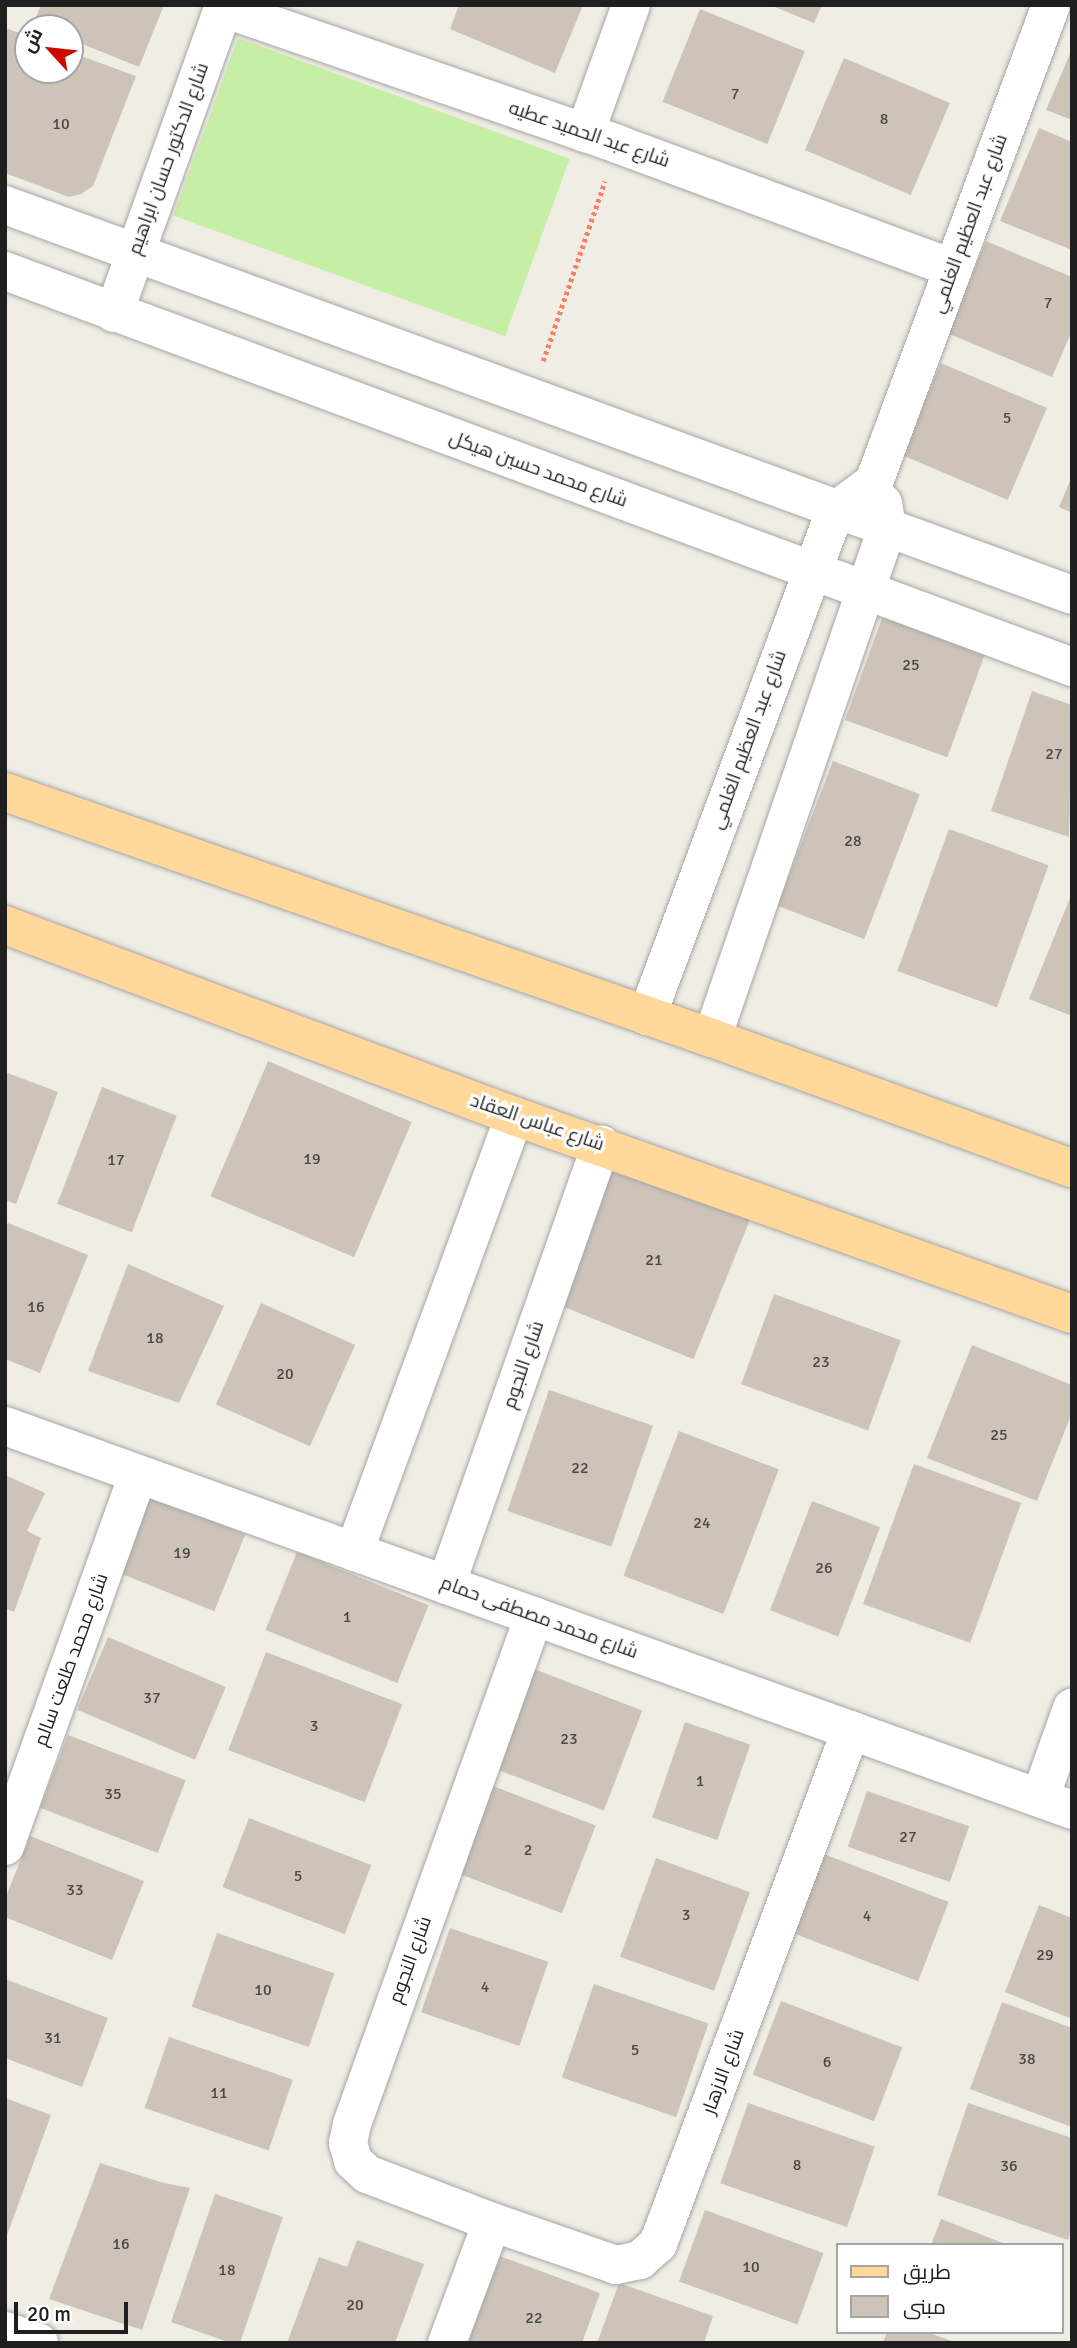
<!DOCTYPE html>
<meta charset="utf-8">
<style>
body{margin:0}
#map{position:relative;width:1077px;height:2348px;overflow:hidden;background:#f0ede4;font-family:Signika,Cairo,sans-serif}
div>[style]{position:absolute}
.grass>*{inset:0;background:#c6efa5;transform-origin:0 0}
.building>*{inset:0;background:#cdc3b9;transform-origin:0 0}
.path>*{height:4.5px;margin-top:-2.25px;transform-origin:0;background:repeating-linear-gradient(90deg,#ff7d66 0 3.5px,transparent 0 7px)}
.roads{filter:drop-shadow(0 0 2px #a6a6a6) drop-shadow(0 0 2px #a6a6a6)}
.minor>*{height:38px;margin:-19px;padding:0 19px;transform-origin:19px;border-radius:19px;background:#fff}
.major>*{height:38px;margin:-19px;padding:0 19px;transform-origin:19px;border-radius:19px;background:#ffd89a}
span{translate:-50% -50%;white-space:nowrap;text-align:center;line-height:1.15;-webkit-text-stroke:6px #fff;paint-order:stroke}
.number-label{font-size:16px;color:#4a4846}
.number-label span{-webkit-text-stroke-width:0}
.street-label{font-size:19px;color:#1f1f1f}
.frame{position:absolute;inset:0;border:7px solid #1f1f1f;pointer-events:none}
.legend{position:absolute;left:836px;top:2243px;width:228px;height:91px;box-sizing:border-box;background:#fff;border:2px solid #a5a5a5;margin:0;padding:9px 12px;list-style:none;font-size:21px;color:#1f1f1f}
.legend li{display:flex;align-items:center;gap:14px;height:35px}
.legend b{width:35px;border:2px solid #a5a5a5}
.north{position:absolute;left:14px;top:14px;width:70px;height:70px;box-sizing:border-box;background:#fff;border:2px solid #a5a5a5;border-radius:50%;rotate:297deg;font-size:19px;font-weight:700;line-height:28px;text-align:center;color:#1f1f1f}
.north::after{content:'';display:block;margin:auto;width:24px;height:32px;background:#cd0a00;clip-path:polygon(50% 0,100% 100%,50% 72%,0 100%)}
.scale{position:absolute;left:14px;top:2302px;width:114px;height:32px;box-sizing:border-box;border:4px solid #1f1f1f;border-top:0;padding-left:9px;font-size:21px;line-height:24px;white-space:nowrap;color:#1f1f1f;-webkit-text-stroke:5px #fff;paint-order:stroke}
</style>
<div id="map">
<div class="grass">
<div style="left:238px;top:38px;width:353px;height:189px;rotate:20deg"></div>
</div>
<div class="building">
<div style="clip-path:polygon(41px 5px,164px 5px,139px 67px,70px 39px,70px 28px,43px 28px,33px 24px)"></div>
<div style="clip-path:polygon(459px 5px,583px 5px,555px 73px,450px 29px)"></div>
<div style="clip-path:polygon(770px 5px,822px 5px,814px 23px)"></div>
<div style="left:700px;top:9px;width:113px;height:100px;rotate:22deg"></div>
<div style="clip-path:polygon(5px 28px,28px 36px,28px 70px,70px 70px,70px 52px,136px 76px,93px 186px,81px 194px,69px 197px,5px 173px)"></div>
<div style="clip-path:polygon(1072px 49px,1072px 120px,1046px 110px)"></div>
<div style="left:844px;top:58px;width:115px;height:100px;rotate:23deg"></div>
<div style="clip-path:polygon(1039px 128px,1072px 142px,1072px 250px,1000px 221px)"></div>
<div style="clip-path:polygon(986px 241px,1072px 277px,1072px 331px,1052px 377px,947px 333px)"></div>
<div style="left:941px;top:363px;width:115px;height:100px;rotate:23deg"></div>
<div style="clip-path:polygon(1072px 476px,1072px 513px,1059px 507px)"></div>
<div style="left:885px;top:610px;width:109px;height:117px;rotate:20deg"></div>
<div style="clip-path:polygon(1032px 691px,1072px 705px,1069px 837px,991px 811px)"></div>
<div style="left:833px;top:761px;width:93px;height:155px;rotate:21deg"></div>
<div style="left:949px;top:829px;width:106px;height:151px;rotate:20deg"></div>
<div style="clip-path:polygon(1072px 893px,1072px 1016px,1029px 999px)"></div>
<div style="left:268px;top:1061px;width:156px;height:147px;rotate:23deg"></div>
<div style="clip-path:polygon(5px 1072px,58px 1092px,16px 1204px,5px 1200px)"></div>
<div style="left:102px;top:1087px;width:80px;height:125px;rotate:21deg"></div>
<div style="left:614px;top:1161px;width:148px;height:154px;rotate:22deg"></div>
<div style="clip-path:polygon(8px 1223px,88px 1255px,40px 1373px,5px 1359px,5px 1230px)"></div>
<div style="clip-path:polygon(128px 1264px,224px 1306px,179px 1403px,88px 1371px)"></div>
<div style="left:774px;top:1294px;width:135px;height:96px;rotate:20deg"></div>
<div style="left:261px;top:1303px;width:103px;height:111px;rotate:24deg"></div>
<div style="clip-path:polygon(972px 1345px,1072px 1385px,1072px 1413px,1037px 1501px,927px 1458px)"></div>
<div style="left:549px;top:1390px;width:110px;height:128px;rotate:19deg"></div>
<div style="left:679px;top:1431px;width:107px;height:155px;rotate:21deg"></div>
<div style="left:914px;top:1464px;width:114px;height:149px;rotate:20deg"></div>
<div style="clip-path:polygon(5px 1475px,45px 1493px,27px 1531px,41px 1538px,14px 1612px,5px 1608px)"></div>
<div style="left:148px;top:1495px;width:105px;height:83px;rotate:22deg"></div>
<div style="left:812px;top:1501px;width:73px;height:117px;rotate:21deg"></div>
<div style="left:297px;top:1552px;width:142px;height:84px;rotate:22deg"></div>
<div style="left:108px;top:1637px;width:128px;height:79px;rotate:23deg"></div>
<div style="left:266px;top:1652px;width:146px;height:105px;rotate:21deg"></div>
<div style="left:534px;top:1669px;width:116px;height:107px;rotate:21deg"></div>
<div style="left:685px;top:1722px;width:69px;height:101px;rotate:19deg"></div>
<div style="left:68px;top:1735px;width:126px;height:78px;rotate:21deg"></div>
<div style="left:493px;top:1786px;width:110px;height:94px;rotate:21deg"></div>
<div style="left:867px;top:1791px;width:108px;height:59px;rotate:19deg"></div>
<div style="left:249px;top:1818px;width:131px;height:74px;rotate:21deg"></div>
<div style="clip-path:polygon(30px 1836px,144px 1881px,112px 1960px,5px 1917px,5px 1899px)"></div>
<div style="left:816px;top:1851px;width:142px;height:85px;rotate:21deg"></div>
<div style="left:656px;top:1858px;width:100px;height:105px;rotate:20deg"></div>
<div style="clip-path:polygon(1039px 1905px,1072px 1918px,1072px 2019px,1005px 1992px)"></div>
<div style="left:450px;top:1928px;width:104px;height:89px;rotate:19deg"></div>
<div style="left:217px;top:1933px;width:124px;height:78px;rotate:19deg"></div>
<div style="clip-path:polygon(5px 1979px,108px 2018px,82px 2087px,5px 2058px)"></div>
<div style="left:594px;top:1984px;width:121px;height:99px;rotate:19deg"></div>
<div style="left:781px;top:2001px;width:130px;height:79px;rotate:21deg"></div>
<div style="clip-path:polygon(1002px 2002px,1072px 2028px,1072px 2127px,970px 2089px)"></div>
<div style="left:169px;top:2037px;width:131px;height:75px;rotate:19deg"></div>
<div style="clip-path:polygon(5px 2098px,51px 2115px,6px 2238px,5px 2238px)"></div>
<div style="left:748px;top:2103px;width:134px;height:85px;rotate:19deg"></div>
<div style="clip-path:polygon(968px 2103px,1072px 2138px,1072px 2229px,1068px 2240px,937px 2195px)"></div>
<div style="clip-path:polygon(100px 2163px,164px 2183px,190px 2188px,142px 2330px,49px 2299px)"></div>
<div style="clip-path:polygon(215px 2194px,283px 2217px,240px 2343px,231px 2343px,171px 2322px)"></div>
<div style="left:705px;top:2210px;width:126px;height:76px;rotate:20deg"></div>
<div style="clip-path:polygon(941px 2219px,1008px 2245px,931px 2245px)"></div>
<div style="clip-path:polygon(357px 2240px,424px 2264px,395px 2343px,287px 2343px,319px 2257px,347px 2267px)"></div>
<div style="clip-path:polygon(500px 2256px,600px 2293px,582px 2343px,467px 2343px)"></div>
<div style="clip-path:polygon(619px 2283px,713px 2316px,704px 2343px,597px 2343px)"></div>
<div style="clip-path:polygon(887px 2332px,926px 2332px,955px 2342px,883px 2343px)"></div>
</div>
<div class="path">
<div style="left:543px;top:361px;width:190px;rotate:-71deg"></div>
</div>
<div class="roads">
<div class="minor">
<div style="left:223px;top:8px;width:417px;rotate:19deg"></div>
<div style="left:617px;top:144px;width:358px;rotate:20.3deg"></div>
<div style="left:585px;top:133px;width:136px;rotate:-70.2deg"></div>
<div style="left:5px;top:205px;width:1136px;rotate:20.08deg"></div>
<div style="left:5px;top:271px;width:1138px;rotate:20.36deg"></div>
<div style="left:114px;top:313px;width:327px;rotate:-70.3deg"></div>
<div style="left:647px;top:1016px;width:539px;rotate:-69.58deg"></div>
<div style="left:835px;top:511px;width:49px;rotate:-36.6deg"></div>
<div style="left:874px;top:482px;width:509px;rotate:-69.64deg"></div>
<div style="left:712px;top:1038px;width:539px;rotate:-71.06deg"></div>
<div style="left:887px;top:528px;width:25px;rotate:-99deg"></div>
<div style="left:5px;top:1426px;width:1134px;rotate:19.79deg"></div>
<div style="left:354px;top:1552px;width:464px;rotate:-69.8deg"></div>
<div style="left:446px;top:1585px;width:467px;rotate:-70.6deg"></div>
<div style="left:534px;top:1616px;width:540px;rotate:109.71deg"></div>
<div style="left:352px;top:2124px;width:19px;rotate:102deg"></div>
<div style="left:348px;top:2143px;width:19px;rotate:74deg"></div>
<div style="left:353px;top:2161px;width:19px;rotate:43deg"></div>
<div style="left:367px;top:2174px;width:134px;rotate:21deg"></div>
<div style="left:492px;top:2222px;width:131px;rotate:19.1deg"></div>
<div style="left:616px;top:2265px;width:25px;rotate:-12deg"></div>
<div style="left:640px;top:2260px;width:24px;rotate:-42deg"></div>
<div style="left:658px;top:2244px;width:549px;rotate:-69.42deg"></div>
<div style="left:1040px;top:1798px;width:96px;rotate:-70.4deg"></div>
<div style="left:5px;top:1846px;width:395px;rotate:-70.3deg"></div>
<div style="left:5px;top:2331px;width:36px;rotate:19deg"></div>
<div style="left:447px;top:2343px;width:129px;rotate:-69.6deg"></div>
</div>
<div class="major">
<div style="left:5px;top:792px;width:749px;rotate:19.19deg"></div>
<div style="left:712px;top:1038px;width:383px;rotate:19.9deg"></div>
<div style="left:5px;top:925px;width:544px;rotate:20.57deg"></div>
<div style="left:514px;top:1116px;width:592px;rotate:19.54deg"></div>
</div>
</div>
<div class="number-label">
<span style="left:735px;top:94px">7</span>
<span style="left:884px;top:119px">8</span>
<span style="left:61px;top:124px">10</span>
<span style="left:1048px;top:303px">7</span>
<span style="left:1007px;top:418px">5</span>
<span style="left:911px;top:665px">25</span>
<span style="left:1054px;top:754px">27</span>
<span style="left:853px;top:841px">28</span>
<span style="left:312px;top:1159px">19</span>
<span style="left:116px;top:1160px">17</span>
<span style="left:654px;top:1260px">21</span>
<span style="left:36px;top:1307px">16</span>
<span style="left:155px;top:1338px">18</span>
<span style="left:821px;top:1362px">23</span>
<span style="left:285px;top:1374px">20</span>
<span style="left:999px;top:1435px">25</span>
<span style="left:580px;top:1468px">22</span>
<span style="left:702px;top:1523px">24</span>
<span style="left:182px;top:1553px">19</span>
<span style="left:824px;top:1568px">26</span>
<span style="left:347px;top:1617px">1</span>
<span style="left:152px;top:1698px">37</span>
<span style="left:314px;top:1726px">3</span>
<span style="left:569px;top:1739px">23</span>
<span style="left:700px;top:1781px">1</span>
<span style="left:113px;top:1794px">35</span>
<span style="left:908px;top:1837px">27</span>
<span style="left:528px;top:1850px">2</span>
<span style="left:298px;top:1876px">5</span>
<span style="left:75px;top:1890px">33</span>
<span style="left:686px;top:1915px">3</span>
<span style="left:867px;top:1916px">4</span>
<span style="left:1045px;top:1955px">29</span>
<span style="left:485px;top:1987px">4</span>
<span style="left:263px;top:1990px">10</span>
<span style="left:53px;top:2038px">31</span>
<span style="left:635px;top:2050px">5</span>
<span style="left:1027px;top:2059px">38</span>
<span style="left:827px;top:2062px">6</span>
<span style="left:219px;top:2093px">11</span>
<span style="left:797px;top:2165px">8</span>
<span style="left:1009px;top:2166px">36</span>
<span style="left:121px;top:2244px">16</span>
<span style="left:751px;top:2267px">10</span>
<span style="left:227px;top:2270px">18</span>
<span style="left:355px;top:2305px">20</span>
<span style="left:534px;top:2318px">22</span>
</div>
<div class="street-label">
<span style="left:589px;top:135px;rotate:19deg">شارع عبد الحميد عطيه</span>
<span style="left:169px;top:159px;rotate:-70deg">شارع الدكتور حسان ابراهيم</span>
<span style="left:970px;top:224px;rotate:-70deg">شارع عبد العظيم الغلمي</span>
<span style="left:538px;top:470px;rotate:20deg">شارع محمد حسين هيكل</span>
<span style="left:749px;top:740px;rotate:-70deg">شارع عبد العظيم الغلمي</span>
<span style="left:537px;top:1123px;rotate:19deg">شارع عباس العقاد</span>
<span style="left:524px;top:1365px;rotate:-71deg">شارع النجوم</span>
<span style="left:539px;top:1618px;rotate:20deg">شارع محمد مصطفى حمام</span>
<span style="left:72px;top:1660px;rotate:-70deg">شارع محمد طلعت سالم</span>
<span style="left:411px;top:1960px;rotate:-70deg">شارع النجوم</span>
<span style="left:724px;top:2072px;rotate:-70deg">شارع الازهار</span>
</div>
<div class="frame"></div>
<ul class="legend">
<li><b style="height:9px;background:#ffd89a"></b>طريق</li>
<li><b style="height:19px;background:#cdc3b9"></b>مبنى</li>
</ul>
<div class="north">ش</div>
<div class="scale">20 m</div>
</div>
